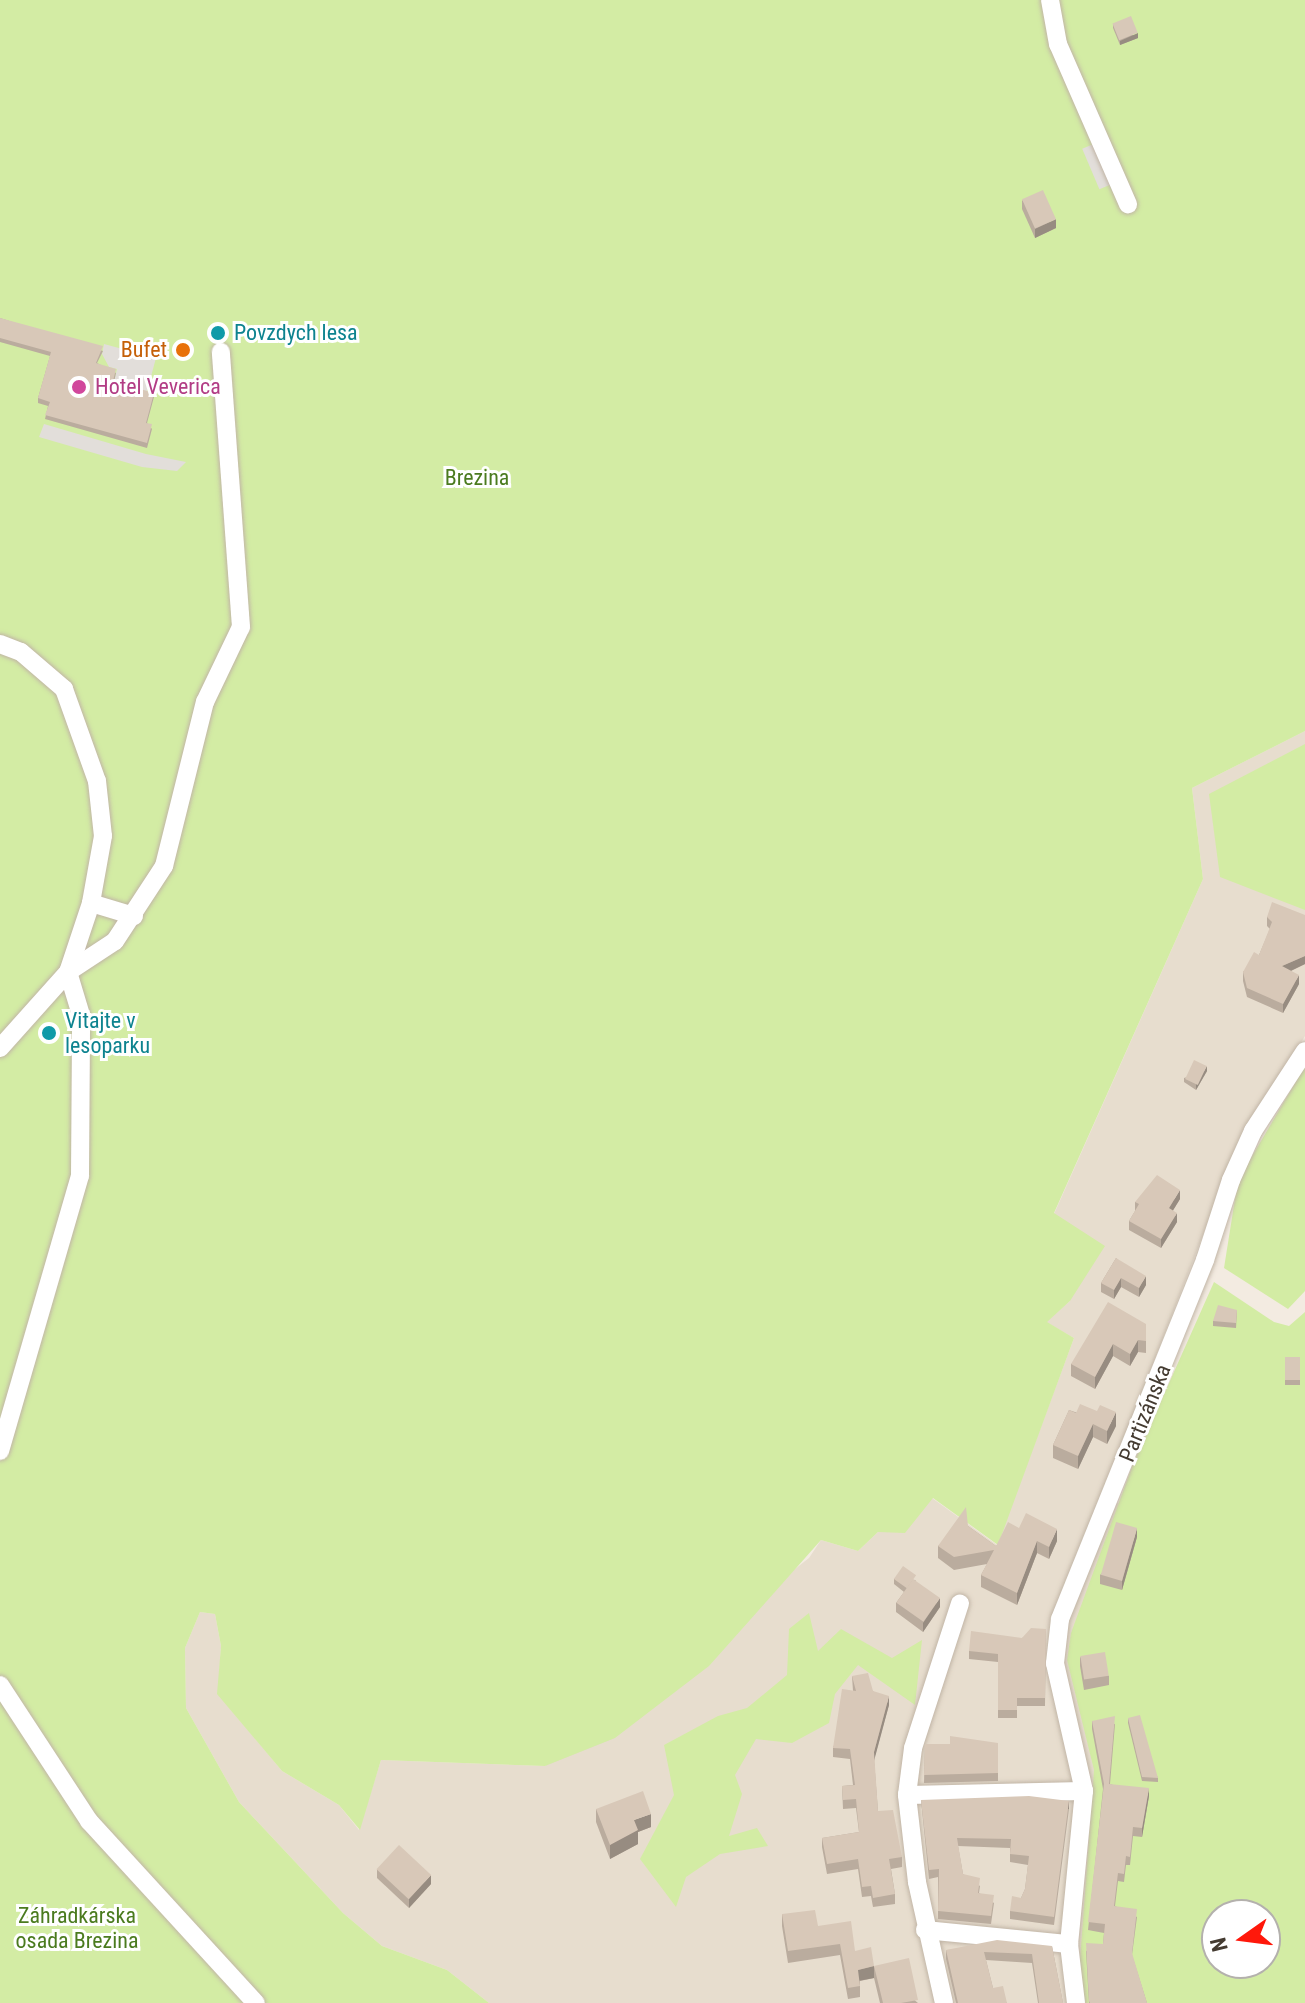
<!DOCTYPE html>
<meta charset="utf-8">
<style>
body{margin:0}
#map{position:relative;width:1305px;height:2003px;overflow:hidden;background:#f3ebe1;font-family:"Roboto Condensed",sans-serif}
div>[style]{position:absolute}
.residential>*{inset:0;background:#e7ddce}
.green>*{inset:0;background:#d3eca4}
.parking>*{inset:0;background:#e2deda;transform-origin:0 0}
.roads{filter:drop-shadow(0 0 2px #c1b5a6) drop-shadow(0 0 2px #c1b5a6)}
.minor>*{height:18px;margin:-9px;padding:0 9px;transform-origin:9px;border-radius:9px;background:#fff}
.wall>*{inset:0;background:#baac9e;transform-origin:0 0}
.shaded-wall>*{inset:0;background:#978c81;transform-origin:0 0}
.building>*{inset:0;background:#d8c8b8;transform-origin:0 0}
.dots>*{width:22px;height:22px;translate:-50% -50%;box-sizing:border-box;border:4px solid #fff;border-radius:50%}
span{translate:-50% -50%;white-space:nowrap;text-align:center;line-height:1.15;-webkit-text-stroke:6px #fff;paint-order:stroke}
.culture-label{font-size:22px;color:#0d838f}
.left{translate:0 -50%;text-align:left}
.food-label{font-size:22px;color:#c56008}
.right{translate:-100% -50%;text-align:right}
.hotel-label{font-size:22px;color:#b23c85}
.park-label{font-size:22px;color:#4b7b1f}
.street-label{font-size:22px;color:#443b31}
.north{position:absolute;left:1201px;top:1899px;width:80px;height:80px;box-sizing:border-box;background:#fff;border:2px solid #b4b1ad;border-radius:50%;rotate:256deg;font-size:22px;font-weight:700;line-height:32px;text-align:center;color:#443b31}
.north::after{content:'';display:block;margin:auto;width:28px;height:36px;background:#ff180b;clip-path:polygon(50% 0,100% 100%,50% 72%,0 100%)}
</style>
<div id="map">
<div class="residential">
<div style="clip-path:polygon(1305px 731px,1305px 1036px,1239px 1142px,1100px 1500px,1154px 1509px,1196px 1894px,1228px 2003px,489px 2003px,447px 1970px,382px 1946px,343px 1913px,239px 1802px,186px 1708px,185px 1648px,200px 1612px,215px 1614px,221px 1646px,218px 1694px,282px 1771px,339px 1805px,359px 1830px,381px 1760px,545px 1766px,809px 1558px,821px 1540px,858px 1551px,878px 1532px,905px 1532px,932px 1498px,997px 1545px,1074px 1338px,1046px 1322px,1070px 1301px,1054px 1214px,1203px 879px,1192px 788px)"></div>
</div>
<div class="green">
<div style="clip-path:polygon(0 0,1305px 0,1305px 731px,1192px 788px,1203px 879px,1054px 1213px,1105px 1246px,1070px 1301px,1047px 1322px,1074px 1338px,998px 1545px,933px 1498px,905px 1533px,878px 1532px,858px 1551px,821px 1540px,709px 1666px,615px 1738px,545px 1766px,381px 1760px,360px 1830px,339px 1805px,282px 1771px,217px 1694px,221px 1646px,215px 1614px,200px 1612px,185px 1648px,186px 1708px,239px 1802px,343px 1913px,382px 1946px,447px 1970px,489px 2003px,0 2003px)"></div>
<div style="clip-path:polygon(1305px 744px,1305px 910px,1220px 877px,1209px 794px)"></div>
<div style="clip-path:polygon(1305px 1066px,1305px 1291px,1288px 1309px,1224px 1268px,1238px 1180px)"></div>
<div style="clip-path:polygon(evenodd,1214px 1282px,1274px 1322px,1289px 1326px,1305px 1312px,1305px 2003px,1084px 2003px,1079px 1973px,1094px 1770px,1067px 1660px,1071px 1633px,1133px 1464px,1214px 1282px,1217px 1915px,1265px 1915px,1265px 1963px,1217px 1963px,1217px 1915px)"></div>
<div style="clip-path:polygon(809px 1613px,818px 1651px,841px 1629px,892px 1658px,922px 1640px,915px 1705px,858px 1665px,835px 1694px,829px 1723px,792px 1743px,756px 1739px,735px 1775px,742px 1794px,729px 1836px,757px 1828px,768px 1846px,720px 1854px,686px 1877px,676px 1907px,640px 1859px,674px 1795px,664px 1745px,718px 1716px,747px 1708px,787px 1675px,789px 1629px)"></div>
</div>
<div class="parking">
<div style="left:1096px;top:143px;width:44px;height:15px;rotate:67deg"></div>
<div style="clip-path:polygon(104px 344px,156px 358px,146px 395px,113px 386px,117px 369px,109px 367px,102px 354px)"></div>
<div style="clip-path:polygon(44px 424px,146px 454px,186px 462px,177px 471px,142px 467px,39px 437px)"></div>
</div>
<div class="roads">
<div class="minor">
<div style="left:1050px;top:0;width:45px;rotate:79.7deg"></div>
<div style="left:1058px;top:44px;width:175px;rotate:66.4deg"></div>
<div style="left:0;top:644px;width:22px;rotate:21deg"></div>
<div style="left:21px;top:652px;width:57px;rotate:40.7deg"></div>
<div style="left:64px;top:689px;width:98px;rotate:70.3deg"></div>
<div style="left:97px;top:781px;width:55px;rotate:83.8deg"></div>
<div style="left:103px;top:836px;width:68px;rotate:100.2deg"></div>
<div style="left:91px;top:903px;width:73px;rotate:108.4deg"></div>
<div style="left:68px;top:972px;width:102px;rotate:131.8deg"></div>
<div style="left:91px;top:903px;width:45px;rotate:16.8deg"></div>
<div style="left:68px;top:972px;width:56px;rotate:-33.4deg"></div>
<div style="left:115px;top:941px;width:90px;rotate:-56.8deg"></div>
<div style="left:164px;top:866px;width:169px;rotate:-76deg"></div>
<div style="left:205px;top:702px;width:83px;rotate:-64.4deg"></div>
<div style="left:241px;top:627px;width:276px;rotate:-94.2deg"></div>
<div style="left:0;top:1451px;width:286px;rotate:-73.8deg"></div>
<div style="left:80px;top:1176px;width:161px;rotate:-89.6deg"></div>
<div style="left:81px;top:1015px;width:45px;rotate:-106.8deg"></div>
<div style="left:0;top:1685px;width:163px;rotate:56.8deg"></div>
<div style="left:89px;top:1821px;width:247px;rotate:47.5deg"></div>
<div style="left:907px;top:1795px;width:177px;rotate:-1.3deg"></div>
<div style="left:925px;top:1930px;width:145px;rotate:5.6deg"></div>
<div style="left:944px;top:2003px;width:124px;rotate:-102.6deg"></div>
<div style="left:917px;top:1882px;width:88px;rotate:-96.6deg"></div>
<div style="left:907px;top:1795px;width:47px;rotate:-82.7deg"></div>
<div style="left:913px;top:1748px;width:152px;rotate:-72deg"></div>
<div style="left:1076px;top:2003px;width:59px;rotate:-96.8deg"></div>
<div style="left:1069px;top:1944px;width:154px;rotate:-84.4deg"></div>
<div style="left:1084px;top:1791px;width:131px;rotate:-102.8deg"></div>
<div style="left:1055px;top:1663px;width:44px;rotate:-83.5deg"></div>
<div style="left:1060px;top:1619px;width:387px;rotate:-68deg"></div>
<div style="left:1205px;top:1260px;width:84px;rotate:-72deg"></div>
<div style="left:1231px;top:1180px;width:54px;rotate:-65.8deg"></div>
<div style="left:1253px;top:1131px;width:95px;rotate:-57deg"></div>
</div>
</div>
<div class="wall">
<div style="clip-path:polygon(1113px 24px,1138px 38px,1120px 45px,1113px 28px)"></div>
<div style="clip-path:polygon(1022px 200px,1056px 228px,1035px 238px,1022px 209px)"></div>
<div style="clip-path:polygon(0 318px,103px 351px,97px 363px,116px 373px,114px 382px,154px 397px,147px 423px,152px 429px,147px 448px,45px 419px,48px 406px,38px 403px,38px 398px,50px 356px,0 342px)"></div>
<div style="clip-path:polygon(1305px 915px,1305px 964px,1291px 971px,1299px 984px,1283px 1013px,1247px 997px,1243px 981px,1243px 972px,1259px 955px,1270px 929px,1267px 926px,1267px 917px)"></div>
<div style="clip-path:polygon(1207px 1071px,1196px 1090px,1184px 1082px,1184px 1078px)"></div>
<div style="clip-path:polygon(1180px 1199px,1173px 1210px,1177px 1222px,1161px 1248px,1129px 1230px,1129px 1221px,1135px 1211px,1135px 1202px)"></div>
<div style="clip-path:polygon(1116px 1258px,1146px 1285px,1139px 1297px,1121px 1287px,1114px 1299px,1101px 1292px,1101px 1283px)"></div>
<div style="clip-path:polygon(1237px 1310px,1236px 1328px,1213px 1326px,1213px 1321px)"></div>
<div style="clip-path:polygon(1146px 1324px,1146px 1353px,1138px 1352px,1130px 1366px,1113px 1356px,1095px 1389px,1071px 1376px,1071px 1364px)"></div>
<div style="left:1285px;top:1357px;width:15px;height:28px"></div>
<div style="clip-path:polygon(1069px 1410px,1116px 1426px,1107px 1444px,1093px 1437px,1078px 1469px,1053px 1458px,1053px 1445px)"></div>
<div style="clip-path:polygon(968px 1526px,996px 1546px,1019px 1528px,1057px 1541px,1049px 1559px,1037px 1553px,1017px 1605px,981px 1587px,981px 1575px,987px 1564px,954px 1570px,938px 1558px,938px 1546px)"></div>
<div style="clip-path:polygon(1137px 1537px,1122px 1590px,1100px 1584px,1100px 1575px)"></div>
<div style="clip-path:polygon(894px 1579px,916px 1580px,915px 1581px,940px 1607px,923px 1632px,896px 1612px,896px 1603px,904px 1592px,894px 1584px)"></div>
<div style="clip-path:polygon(1046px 1629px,1045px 1706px,1017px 1706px,1017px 1718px,998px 1718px,998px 1662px,969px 1659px,969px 1651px,1022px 1638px)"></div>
<div style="clip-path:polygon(1080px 1657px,1109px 1676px,1109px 1685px,1084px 1690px,1080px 1666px)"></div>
<div style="clip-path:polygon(852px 1676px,873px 1691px,889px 1705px,874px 1759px,878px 1811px,902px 1857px,902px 1867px,891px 1869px,895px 1894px,895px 1904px,873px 1907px,871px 1896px,862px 1897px,858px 1869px,827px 1874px,822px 1847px,822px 1838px,859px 1832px,856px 1808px,843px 1809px,842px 1786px,853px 1785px,850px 1759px,833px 1757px,833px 1748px,853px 1691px)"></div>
<div style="clip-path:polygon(1128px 1718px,1158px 1778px,1158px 1782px,1142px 1781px,1128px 1723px)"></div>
<div style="clip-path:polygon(1092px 1721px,1115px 1724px,1110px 1784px,1149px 1796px,1142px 1837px,1133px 1836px,1130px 1865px,1126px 1865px,1124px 1882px,1118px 1881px,1115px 1906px,1137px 1917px,1132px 1955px,1147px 2003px,1089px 2003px,1086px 1951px,1103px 1944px,1104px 1933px,1088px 1930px,1103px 1789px,1092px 1729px)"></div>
<div style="clip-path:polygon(925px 1744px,998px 1773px,998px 1781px,924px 1783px)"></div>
<div style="clip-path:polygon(921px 1800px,1069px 1809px,1054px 1925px,1010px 1919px,1010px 1911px,1021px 1898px,1025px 1889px,1028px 1865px,1010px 1862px,1010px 1848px,958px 1846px,963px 1874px,980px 1886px,979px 1893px,994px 1903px,991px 1924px,938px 1919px,938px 1877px,929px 1879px)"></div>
<div style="clip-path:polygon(596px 1809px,651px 1827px,638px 1832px,638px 1844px,610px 1859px,596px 1822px)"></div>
<div style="clip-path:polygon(377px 1869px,431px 1884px,409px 1908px,377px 1878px)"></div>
<div style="clip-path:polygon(782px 1914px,818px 1926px,855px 1951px,918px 2003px,880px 2003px,874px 1978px,860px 1981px,860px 1997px,848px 1999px,840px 1955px,788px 1963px,782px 1926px)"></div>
<div style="clip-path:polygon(1052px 1946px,1063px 2003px,1038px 2003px,1032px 1963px,986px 1960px,993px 1988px,1007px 2003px,956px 2003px,946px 1959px,946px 1950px)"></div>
</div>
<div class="shaded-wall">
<div style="clip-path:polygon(1138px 33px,1138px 38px,1120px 45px,1120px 41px)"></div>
<div style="clip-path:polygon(1056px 219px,1056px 228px,1035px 238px,1035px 229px)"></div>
<div style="clip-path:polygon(1305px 956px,1305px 964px,1282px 975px,1282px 966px)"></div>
<div style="clip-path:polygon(1299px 975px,1299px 984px,1283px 1013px,1283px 1004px)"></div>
<div style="clip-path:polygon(1207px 1066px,1207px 1071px,1196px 1090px,1196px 1085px)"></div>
<div style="clip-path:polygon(1180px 1190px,1180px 1199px,1169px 1217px,1169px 1208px)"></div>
<div style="clip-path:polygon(1177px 1213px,1177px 1222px,1161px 1248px,1161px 1239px)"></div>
<div style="clip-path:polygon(1146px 1276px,1146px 1285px,1139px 1297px,1139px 1288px)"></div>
<div style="clip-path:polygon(1121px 1278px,1121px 1287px,1114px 1299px,1114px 1290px)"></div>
<div style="clip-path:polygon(1138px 1340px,1138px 1352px,1130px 1366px,1130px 1354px)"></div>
<div style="clip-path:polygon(1113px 1344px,1113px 1356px,1095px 1389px,1095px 1377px)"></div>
<div style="clip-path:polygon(1116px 1412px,1116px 1426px,1107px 1444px,1107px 1431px)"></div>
<div style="clip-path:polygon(1093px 1424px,1093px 1437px,1078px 1469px,1078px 1456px)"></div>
<div style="clip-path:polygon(1137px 1528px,1137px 1537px,1122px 1590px,1122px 1581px)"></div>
<div style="clip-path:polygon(1057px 1529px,1057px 1541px,1049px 1559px,1049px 1547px)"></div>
<div style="clip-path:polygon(1037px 1541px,1037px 1553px,1017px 1605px,1017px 1593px)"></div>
<div style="clip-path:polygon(940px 1598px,940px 1607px,923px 1632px,923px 1623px)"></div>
<div style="clip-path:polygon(889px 1696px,889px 1705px,874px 1761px,874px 1752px)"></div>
<div style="clip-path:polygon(1149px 1788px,1149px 1796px,1142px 1837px,1142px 1828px)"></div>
<div style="left:1069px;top:1801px;width:8px;height:117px;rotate:90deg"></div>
<div style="clip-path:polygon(651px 1814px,651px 1827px,638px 1832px,638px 1844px,610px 1859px,610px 1845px,634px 1820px)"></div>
<div style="clip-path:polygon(431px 1875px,431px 1884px,409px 1908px,409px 1899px)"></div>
<div style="clip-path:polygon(874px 1966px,874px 1978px,858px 1981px,858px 1970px)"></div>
</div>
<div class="building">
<div style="left:1131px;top:16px;width:18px;height:20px;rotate:68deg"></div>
<div style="left:1043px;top:190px;width:32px;height:23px;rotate:66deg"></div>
<div style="clip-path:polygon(0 318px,103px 346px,96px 363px,116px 369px,113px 381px,154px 393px,146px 423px,152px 424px,147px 443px,45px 415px,50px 402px,38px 398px,51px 352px,0 338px)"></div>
<div style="clip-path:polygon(1272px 902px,1305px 915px,1305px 956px,1282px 966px,1299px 975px,1283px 1004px,1247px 988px,1243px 972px,1254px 952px,1259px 955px,1272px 922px,1267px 917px)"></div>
<div style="left:1194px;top:1060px;width:14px;height:21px;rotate:25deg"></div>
<div style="clip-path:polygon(1157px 1175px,1180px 1190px,1169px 1208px,1177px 1213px,1161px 1239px,1129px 1221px,1139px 1204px,1135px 1202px)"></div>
<div style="clip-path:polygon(1116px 1258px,1146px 1276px,1139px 1288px,1121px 1278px,1114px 1290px,1101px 1283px)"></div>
<div style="clip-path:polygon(1108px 1302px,1146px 1324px,1146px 1341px,1138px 1340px,1130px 1354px,1113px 1344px,1095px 1377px,1071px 1364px)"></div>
<div style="clip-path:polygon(1218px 1305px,1237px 1310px,1236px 1323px,1213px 1321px)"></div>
<div style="left:1285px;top:1357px;width:15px;height:23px"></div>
<div style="clip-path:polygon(1080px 1404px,1097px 1411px,1100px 1405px,1116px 1412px,1107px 1431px,1093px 1424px,1078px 1456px,1053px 1445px,1069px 1410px,1076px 1413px)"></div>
<div style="clip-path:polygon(966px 1507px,968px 1526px,996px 1546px,1008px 1522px,1019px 1528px,1026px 1513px,1057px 1529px,1049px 1547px,1037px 1541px,1017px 1593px,981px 1575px,994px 1550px,954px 1557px,938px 1546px)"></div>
<div style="left:1116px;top:1522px;width:22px;height:55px;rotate:16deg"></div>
<div style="left:903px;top:1566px;width:16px;height:16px;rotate:35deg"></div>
<div style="left:913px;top:1579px;width:33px;height:29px;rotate:35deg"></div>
<div style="clip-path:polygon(1031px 1628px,1046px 1629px,1045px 1698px,1017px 1698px,1017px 1710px,998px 1710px,998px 1654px,969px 1651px,971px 1631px,1022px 1638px)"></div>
<div style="left:1105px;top:1652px;width:24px;height:25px;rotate:81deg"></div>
<div style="clip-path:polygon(868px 1673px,873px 1691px,889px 1696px,874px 1752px,878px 1811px,893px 1810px,902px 1857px,889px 1859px,895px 1894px,873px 1898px,871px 1886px,862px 1887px,858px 1859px,827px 1864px,822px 1838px,859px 1832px,856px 1799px,843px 1800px,842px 1786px,855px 1785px,850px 1749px,833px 1748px,842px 1689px,856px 1691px,852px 1676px)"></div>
<div style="clip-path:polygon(1140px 1715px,1158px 1778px,1142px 1777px,1128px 1718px)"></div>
<div style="clip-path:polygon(1115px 1716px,1109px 1784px,1149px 1788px,1142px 1828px,1133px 1827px,1130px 1857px,1126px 1856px,1124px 1874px,1118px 1873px,1114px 1906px,1137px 1909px,1132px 1953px,1147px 2003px,1090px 2003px,1089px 2001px,1086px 1943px,1103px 1944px,1105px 1924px,1088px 1922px,1104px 1784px,1092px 1721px)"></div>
<div style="clip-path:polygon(950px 1736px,998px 1743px,998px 1773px,924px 1775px,925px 1744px,950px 1744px)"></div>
<div style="clip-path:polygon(643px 1791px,651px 1814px,634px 1820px,638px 1830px,610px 1845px,596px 1809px)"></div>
<div style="clip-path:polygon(1029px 1796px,1069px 1801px,1054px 1917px,1010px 1911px,1012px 1896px,1021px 1898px,1025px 1889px,1029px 1856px,1010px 1854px,1011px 1839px,957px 1838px,963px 1874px,980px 1878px,978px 1893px,994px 1895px,991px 1916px,938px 1911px,939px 1869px,929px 1870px,921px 1800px)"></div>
<div style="left:399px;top:1845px;width:44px;height:33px;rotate:43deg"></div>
<div style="clip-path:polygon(815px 1910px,818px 1926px,851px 1921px,855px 1951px,871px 1947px,874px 1966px,909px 1958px,918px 2000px,901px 2003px,883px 2003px,874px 1966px,858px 1970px,860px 1986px,848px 1988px,840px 1944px,788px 1951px,782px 1914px)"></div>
<div style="clip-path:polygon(997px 1940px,1052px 1946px,1063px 2003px,1039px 2003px,1032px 1954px,984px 1952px,993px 1988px,1003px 1986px,1007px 2003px,958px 2003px,946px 1950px)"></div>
</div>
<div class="dots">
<div style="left:218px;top:333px;background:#0f9aa8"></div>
<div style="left:183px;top:350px;background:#e8710a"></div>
<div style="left:79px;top:387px;background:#d1479c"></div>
<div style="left:49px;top:1033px;background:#0f9aa8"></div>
</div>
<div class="culture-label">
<span class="left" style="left:234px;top:333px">Povzdych lesa</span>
<span class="left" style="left:65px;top:1033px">Vitajte v<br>lesoparku</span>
</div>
<div class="food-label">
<span class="right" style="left:167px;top:350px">Bufet</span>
</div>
<div class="hotel-label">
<span class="left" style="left:95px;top:387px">Hotel Veverica</span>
</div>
<div class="park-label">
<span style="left:477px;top:478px">Brezina</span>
<span style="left:77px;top:1928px">Záhradkárska<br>osada Brezina</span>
</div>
<div class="street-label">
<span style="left:1145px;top:1413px;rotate:-68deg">Partizánska</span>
</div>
<div class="north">N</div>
</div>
